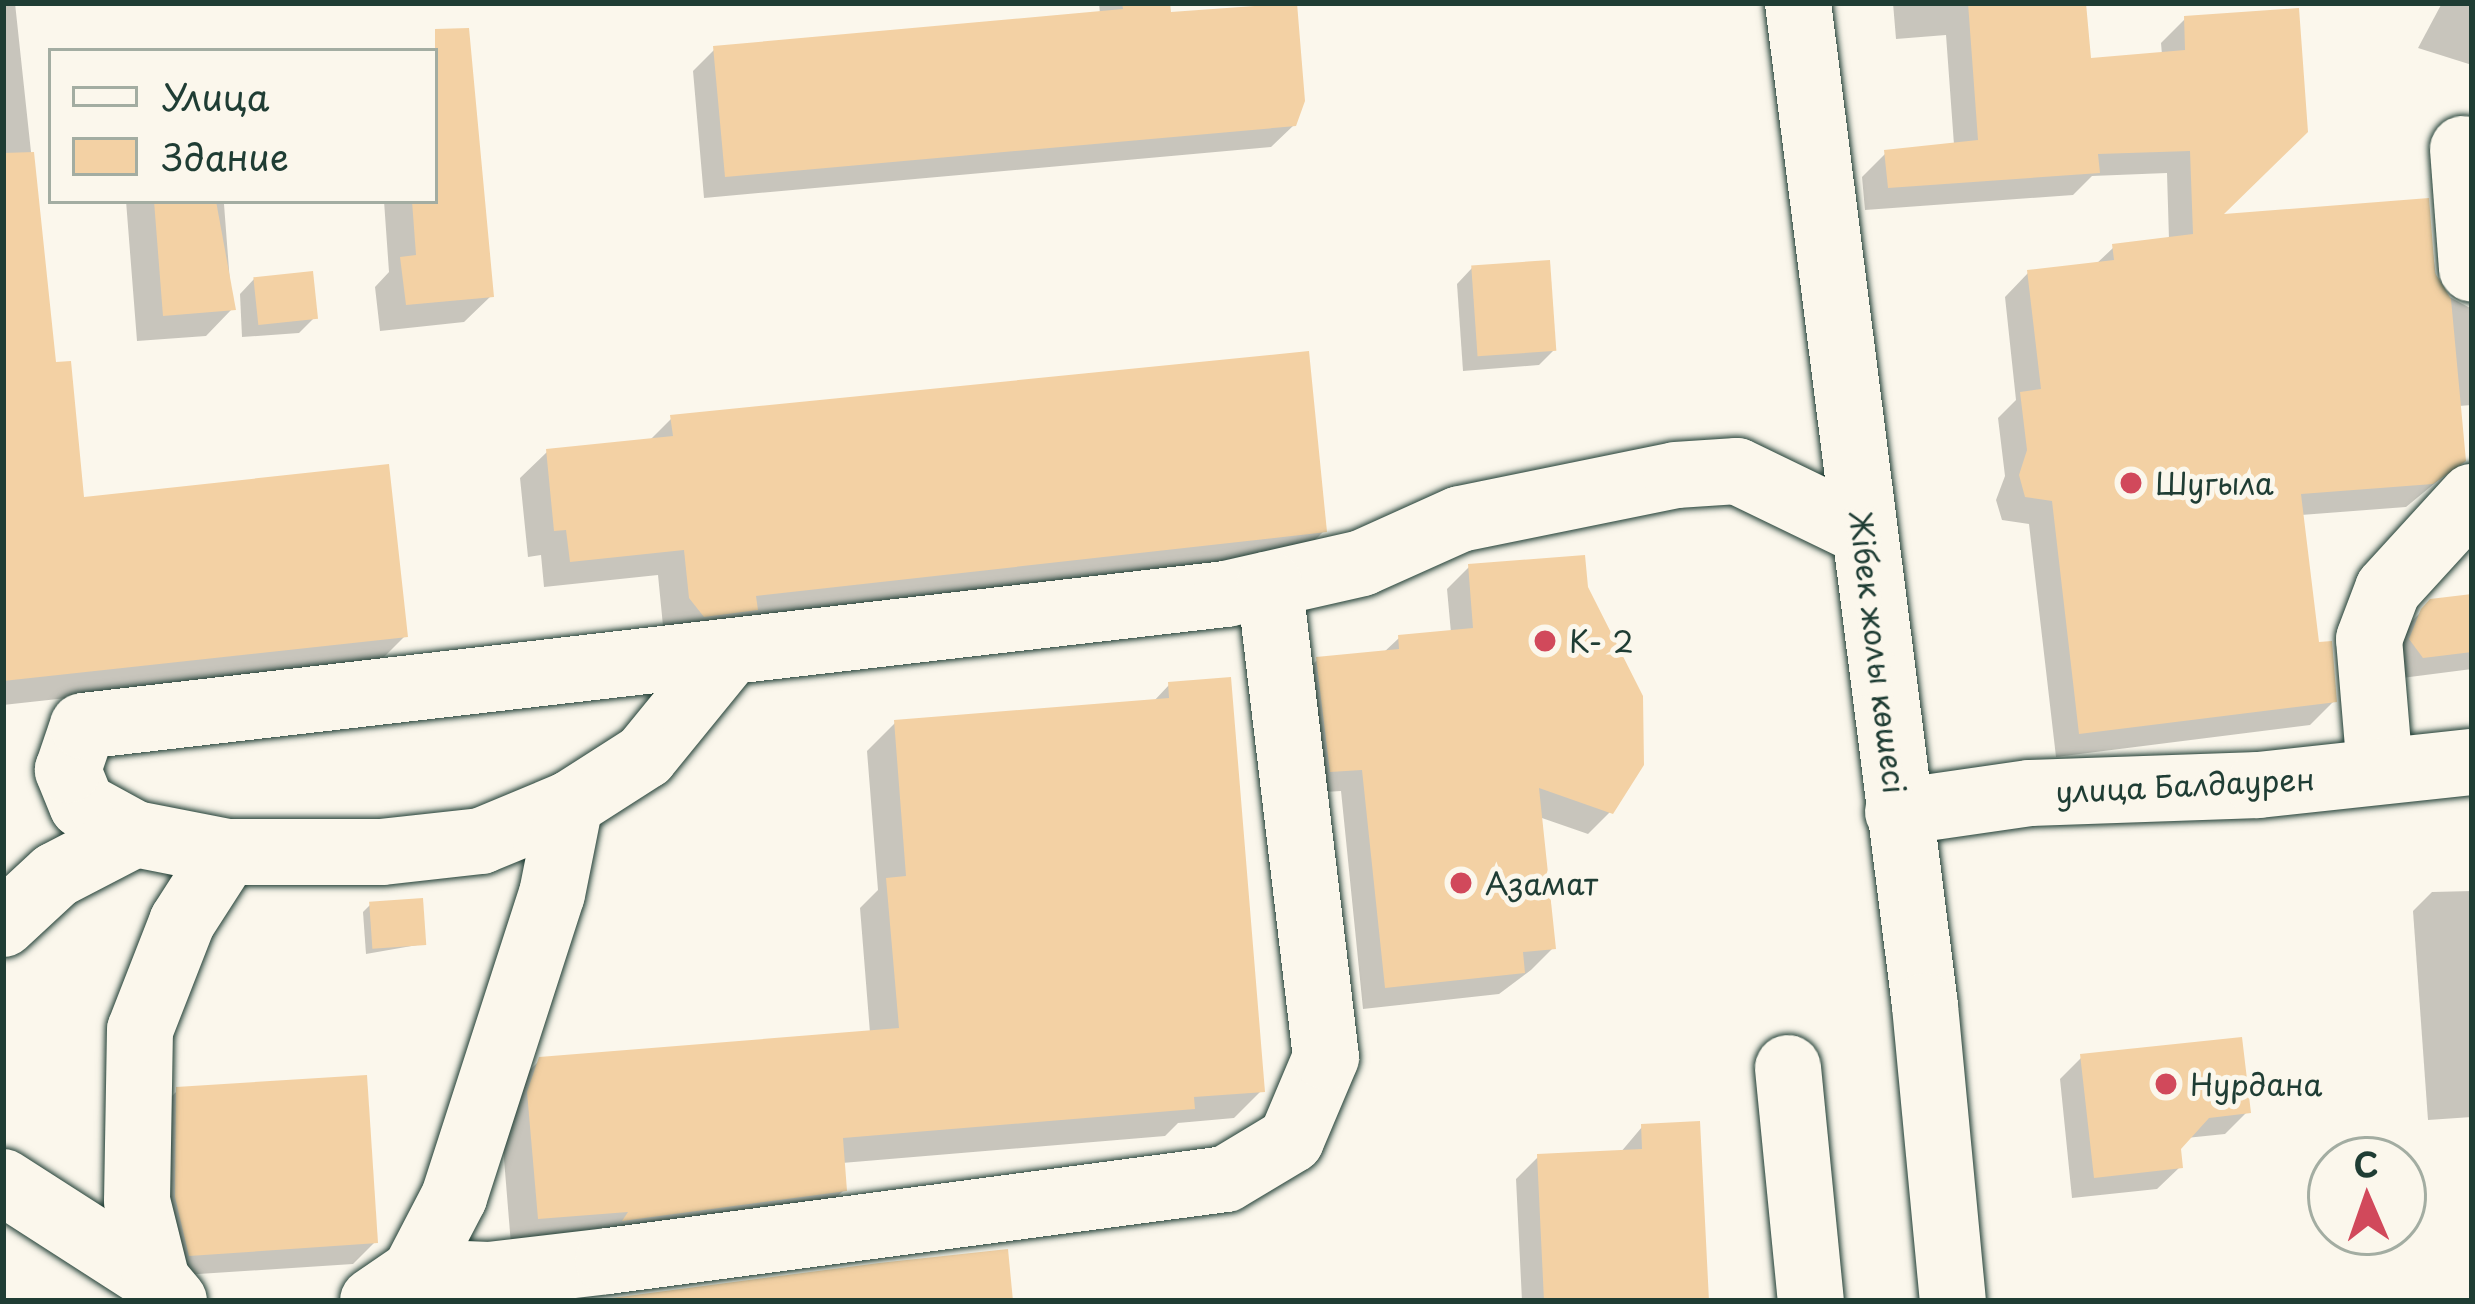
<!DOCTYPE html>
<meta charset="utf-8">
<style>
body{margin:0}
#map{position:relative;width:2475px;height:1304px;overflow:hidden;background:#fbf7ec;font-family:"Playpen Sans",sans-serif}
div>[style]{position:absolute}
.shadow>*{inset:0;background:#0003}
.building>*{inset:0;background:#f3d1a4;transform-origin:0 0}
.roads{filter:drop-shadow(0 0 3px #1f3d34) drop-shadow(0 0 3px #1f3d34)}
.minor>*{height:66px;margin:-33px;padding:0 33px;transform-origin:33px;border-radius:33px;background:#fbf7ec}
.highway>*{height:66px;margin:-33px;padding:0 33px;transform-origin:33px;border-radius:33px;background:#fbf7ec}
.dots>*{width:33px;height:33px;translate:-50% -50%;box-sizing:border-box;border:6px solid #fbf7ec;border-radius:50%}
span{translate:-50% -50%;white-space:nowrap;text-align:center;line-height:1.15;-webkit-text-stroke:10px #fbf7ec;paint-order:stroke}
.poi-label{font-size:30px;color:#1f3d34}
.left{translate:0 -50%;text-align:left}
.street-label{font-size:30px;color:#1f3d34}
.frame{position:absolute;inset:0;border:6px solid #1f3d34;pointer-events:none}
.legend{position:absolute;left:48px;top:48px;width:390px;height:156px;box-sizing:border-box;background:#fbf7ec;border:3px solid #a3ada2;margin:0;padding:15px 21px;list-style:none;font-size:36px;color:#1f3d34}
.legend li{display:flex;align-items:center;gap:24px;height:60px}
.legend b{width:60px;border:3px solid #a3ada2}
.north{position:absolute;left:2307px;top:1136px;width:120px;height:120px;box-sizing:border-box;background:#fbf7ec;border:3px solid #a3ada2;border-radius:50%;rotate:358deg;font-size:33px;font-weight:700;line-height:48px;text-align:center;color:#1f3d34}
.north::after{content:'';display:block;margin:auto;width:42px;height:54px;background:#d1495b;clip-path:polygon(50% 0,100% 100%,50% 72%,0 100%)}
</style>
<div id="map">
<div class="shadow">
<div style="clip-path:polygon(3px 3px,15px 3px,54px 366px,82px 500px,405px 636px,377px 664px,3px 705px)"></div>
<div style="clip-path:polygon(1099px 3px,1167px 3px,1168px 15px,1294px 125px,1271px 147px,704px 198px,693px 71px,715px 49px,1100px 14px)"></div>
<div style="clip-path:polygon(1893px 3px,2083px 3px,2088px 62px,2162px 55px,2161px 43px,2185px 19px,2216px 218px,2426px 201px,2438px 291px,2472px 309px,2472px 405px,2459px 406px,2463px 460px,2406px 507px,2301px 515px,2316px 646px,2334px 701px,2310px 725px,2056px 757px,2029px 524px,2002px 520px,1996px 500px,2005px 476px,1998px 418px,2016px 400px,2005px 297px,2028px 273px,2095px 265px,2114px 247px,2169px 240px,2167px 173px,2092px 176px,2073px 195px,1865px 210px,1862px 177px,1886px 153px,1954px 145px,1946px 35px,1896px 39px)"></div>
<div style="clip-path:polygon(2442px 3px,2472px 3px,2472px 65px,2418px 48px)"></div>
<div style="clip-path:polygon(435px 68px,491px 296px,464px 322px,380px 331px,375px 287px,389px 272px,384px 201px,435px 201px)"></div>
<div style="clip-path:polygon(126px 201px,270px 201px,224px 204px,232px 309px,206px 336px,137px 341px)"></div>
<div style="clip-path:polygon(1472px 268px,1554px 350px,1539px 365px,1463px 371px,1457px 284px)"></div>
<div style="clip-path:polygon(255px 278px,314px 318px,299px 333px,242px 337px,240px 294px)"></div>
<div style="clip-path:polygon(672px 418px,1324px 531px,1297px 558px,663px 626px,658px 575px,544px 587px,541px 555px,528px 557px,520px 478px,547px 452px,648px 442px)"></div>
<div style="clip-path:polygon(1469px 567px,1610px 812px,1588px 834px,1539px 817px,1553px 948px,1531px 970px,1499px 994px,1363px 1009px,1341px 791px,1309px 793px,1296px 682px,1318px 659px,1383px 653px,1399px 638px,1451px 633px,1447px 589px)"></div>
<div style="clip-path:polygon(2472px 597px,2472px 669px,2402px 678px,2390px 662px,2409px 624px,2431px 602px)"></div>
<div style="clip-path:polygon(1169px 685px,1261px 1091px,1234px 1118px,1178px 1123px,1165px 1136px,842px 1163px,844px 1190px,816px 1218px,511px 1245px,501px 1122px,512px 1088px,540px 1060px,870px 1033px,860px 908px,878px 890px,867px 751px,895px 723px,1152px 703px)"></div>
<div style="clip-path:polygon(2472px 891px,2472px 1117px,2428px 1120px,2413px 911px,2432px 892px)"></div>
<div style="clip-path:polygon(370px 905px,423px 944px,366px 954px,363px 912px)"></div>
<div style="clip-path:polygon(2082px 1057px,2247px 1112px,2225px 1134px,2186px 1138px,2178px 1148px,2180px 1167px,2157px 1189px,2072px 1198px,2060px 1079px)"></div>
<div style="clip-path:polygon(178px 1090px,375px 1242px,353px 1264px,168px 1276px,155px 1113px)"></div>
<div style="clip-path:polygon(1642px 1127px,1706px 1301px,1522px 1301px,1516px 1179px,1538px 1157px,1620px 1153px)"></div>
</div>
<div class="building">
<div style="clip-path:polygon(1122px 3px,1170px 3px,1171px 12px,1297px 3px,1305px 101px,1296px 126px,725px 177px,713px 46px,1123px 9px)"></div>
<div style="clip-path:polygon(1968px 3px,2086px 3px,2091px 58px,2185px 50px,2184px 16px,2299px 8px,2308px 132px,2224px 214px,2429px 198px,2435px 273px,2451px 299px,2466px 461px,2433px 484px,2301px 494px,2319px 642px,2332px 641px,2337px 702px,2079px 734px,2052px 501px,2025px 497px,2019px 475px,2027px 450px,2020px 392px,2041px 389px,2027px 270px,2114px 260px,2112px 244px,2193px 234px,2190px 151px,2098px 154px,2100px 173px,1888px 188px,1884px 150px,1978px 140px)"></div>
<div style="clip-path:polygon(469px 28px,494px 297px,406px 305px,400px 257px,416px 255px,412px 201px,435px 201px,435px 29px)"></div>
<div style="clip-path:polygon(34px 152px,56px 362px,71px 361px,84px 497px,389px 464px,408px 637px,3px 681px,3px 153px)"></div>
<div style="clip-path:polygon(154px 201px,216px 201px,236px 310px,163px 316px)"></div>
<div style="left:1550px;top:260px;width:91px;height:79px;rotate:86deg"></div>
<div style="left:313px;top:271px;width:48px;height:60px;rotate:84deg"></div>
<div style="clip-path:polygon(1309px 351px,1327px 532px,756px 596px,758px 610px,704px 617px,689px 598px,684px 550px,570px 562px,566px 530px,554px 531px,546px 449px,673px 436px,670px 415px)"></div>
<div style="clip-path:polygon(1585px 555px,1588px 587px,1643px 696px,1644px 765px,1613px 814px,1539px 788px,1556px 949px,1523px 952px,1525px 973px,1385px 988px,1362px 770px,1330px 772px,1316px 657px,1399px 649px,1398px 635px,1473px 628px,1468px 564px)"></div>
<div style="clip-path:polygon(2472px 594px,2472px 652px,2423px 658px,2409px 639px,2421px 609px,2430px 599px)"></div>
<div style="clip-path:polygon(1231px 677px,1265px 1092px,1194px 1097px,1195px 1109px,843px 1138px,847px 1191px,622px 1221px,628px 1212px,538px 1219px,527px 1092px,539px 1057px,899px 1028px,886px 878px,906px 876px,894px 720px,1169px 698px,1168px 682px)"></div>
<div style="left:423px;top:898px;width:47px;height:54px;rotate:86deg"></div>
<div style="clip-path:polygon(2242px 1037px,2251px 1113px,2209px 1118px,2181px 1149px,2183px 1168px,2094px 1178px,2080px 1054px)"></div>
<div style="clip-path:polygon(367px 1075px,378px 1243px,189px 1256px,175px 1197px,176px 1087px)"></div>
<div style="clip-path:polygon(1700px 1121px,1709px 1301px,1544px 1301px,1537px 1154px,1642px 1149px,1641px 1124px)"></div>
<div style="clip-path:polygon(1008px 1249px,1013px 1301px,589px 1301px,879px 1263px)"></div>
</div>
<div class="roads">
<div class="minor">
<div style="left:2463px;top:149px;width:120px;rotate:85.7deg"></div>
<div style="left:729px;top:653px;width:133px;rotate:129.2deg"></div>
<div style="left:645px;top:756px;width:89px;rotate:147.4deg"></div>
<div style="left:570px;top:804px;width:96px;rotate:157.4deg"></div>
<div style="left:481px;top:841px;width:101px;rotate:173.7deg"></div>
<div style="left:381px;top:852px;width:154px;rotate:180deg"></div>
<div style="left:227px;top:852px;width:94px;rotate:-168.9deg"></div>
<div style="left:135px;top:834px;width:60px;rotate:-151.3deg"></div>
<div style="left:82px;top:805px;width:38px;rotate:-112deg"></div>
<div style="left:68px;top:770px;width:46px;rotate:-71.2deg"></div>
<div style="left:83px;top:726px;width:1151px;rotate:-6.59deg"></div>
<div style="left:1226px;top:594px;width:139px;rotate:-12.8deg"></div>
<div style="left:1362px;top:563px;width:107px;rotate:-24.2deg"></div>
<div style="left:1460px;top:519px;width:220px;rotate:-11.5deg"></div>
<div style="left:1676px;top:475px;width:61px;rotate:-3.8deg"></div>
<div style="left:1737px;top:471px;width:140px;rotate:25.8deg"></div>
<div style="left:2380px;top:770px;width:131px;rotate:-94.8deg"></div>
<div style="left:2369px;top:639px;width:53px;rotate:-69.2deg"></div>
<div style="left:2388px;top:589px;width:125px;rotate:-47.6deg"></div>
<div style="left:1898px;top:812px;width:133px;rotate:-8.2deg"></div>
<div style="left:2030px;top:793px;width:229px;rotate:-2deg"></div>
<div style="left:2259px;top:785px;width:214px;rotate:-6.2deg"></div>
<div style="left:3px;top:924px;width:72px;rotate:-42.8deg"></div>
<div style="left:56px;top:875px;width:89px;rotate:-27.4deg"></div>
<div style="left:1788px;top:1068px;width:234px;rotate:84.4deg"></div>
<div style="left:3px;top:1182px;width:183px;rotate:32.7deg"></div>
<div style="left:415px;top:1272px;width:74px;rotate:2.3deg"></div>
<div style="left:489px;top:1275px;width:120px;rotate:-6.7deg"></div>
<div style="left:608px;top:1261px;width:623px;rotate:-7.56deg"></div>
<div style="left:1226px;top:1179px;width:76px;rotate:-31deg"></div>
<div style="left:1291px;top:1140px;width:90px;rotate:-67.1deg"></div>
<div style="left:1326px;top:1057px;width:476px;rotate:-96.8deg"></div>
<div style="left:174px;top:1301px;width:26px;rotate:-130deg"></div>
<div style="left:157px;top:1281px;width:82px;rotate:-104deg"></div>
<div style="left:137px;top:1201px;width:171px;rotate:-89deg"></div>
<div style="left:140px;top:1030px;width:116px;rotate:-68.7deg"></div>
<div style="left:182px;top:922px;width:83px;rotate:-57.3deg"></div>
<div style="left:373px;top:1301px;width:51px;rotate:-34.6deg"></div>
<div style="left:415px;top:1272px;width:85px;rotate:-62.5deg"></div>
<div style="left:454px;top:1197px;width:318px;rotate:-72.1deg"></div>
<div style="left:552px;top:894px;width:92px;rotate:-78.7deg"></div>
</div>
<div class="highway">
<div style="left:1798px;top:3px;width:1011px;rotate:82.78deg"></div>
<div style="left:1925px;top:1006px;width:296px;rotate:84.6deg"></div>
</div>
</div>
<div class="dots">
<div style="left:2131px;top:483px;background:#d1495b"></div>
<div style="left:1545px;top:641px;background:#d1495b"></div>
<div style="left:1461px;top:883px;background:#d1495b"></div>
<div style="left:2166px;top:1084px;background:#d1495b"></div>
</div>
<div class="poi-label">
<span class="left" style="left:2155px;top:483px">Шугыла</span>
<span class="left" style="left:1569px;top:641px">К- 2</span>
<span class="left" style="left:1485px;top:883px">Азамат</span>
<span class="left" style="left:2190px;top:1084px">Нурдана</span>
</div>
<div class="street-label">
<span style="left:1878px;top:652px;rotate:83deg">Жібек жолы көшесі</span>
<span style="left:2185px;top:785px;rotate:-3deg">улица Балдаурен</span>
</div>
<div class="frame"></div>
<ul class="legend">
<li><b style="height:15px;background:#fbf7ec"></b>Улица</li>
<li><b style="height:33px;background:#f3d1a4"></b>Здание</li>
</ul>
<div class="north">С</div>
</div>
